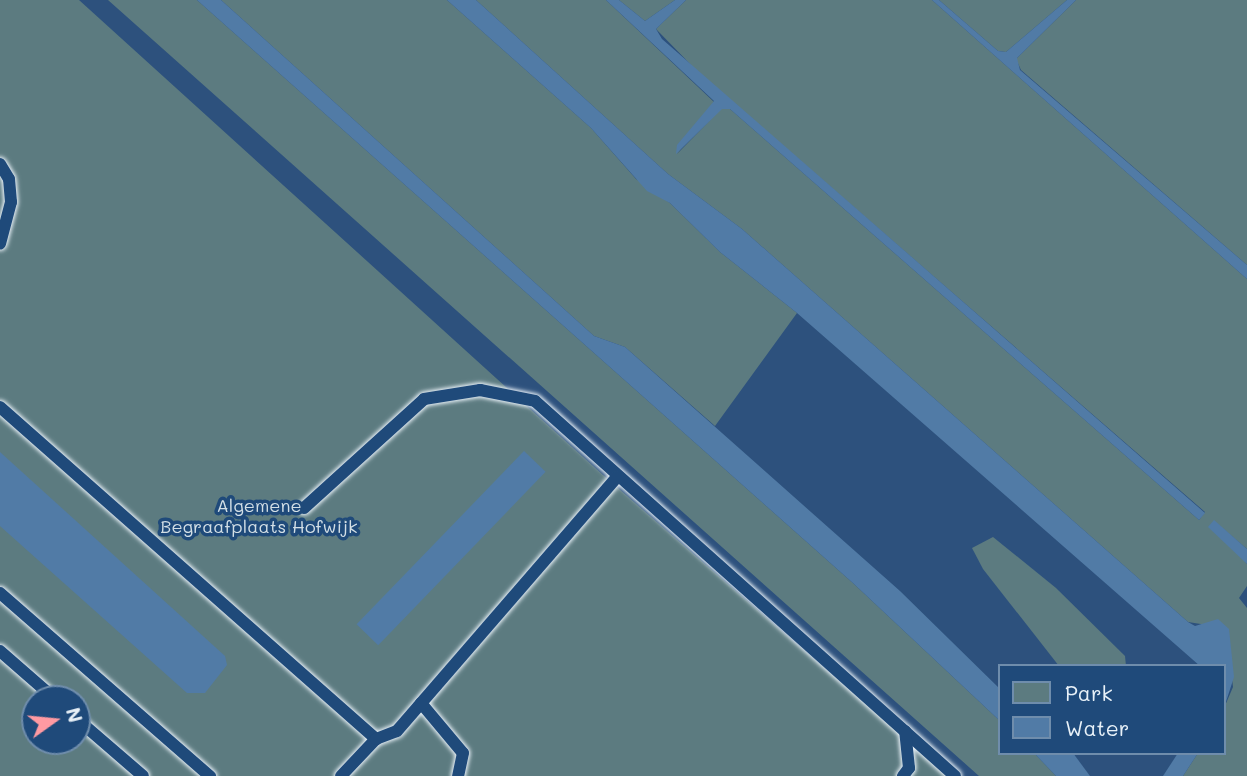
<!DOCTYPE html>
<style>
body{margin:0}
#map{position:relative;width:1247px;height:776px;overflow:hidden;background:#2d517d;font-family:Mali,sans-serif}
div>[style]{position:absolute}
.green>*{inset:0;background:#5c7b80}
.water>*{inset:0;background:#517ba6;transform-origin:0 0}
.roads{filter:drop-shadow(0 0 2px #e8f1f8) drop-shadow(0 0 2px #e8f1f8)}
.lane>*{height:12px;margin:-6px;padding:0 6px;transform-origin:6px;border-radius:6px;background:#1f4a7a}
span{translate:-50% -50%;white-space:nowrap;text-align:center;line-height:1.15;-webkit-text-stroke:7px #1f4a7a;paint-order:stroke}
.park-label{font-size:18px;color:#d3dfe6}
.legend{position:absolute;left:998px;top:664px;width:228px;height:91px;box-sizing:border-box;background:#1f4a7a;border:2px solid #6f8dac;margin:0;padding:9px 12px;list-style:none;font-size:21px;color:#e8f1f8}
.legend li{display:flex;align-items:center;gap:14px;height:35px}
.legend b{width:35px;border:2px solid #6f8dac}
.north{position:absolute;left:21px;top:685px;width:70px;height:70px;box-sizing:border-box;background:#1f4a7a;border:2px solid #6f8dac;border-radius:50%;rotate:75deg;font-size:19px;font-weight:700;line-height:28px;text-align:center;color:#e8f1f8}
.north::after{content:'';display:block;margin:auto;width:24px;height:32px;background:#ff9aa2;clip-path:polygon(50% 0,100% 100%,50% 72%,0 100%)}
</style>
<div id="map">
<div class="green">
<div style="clip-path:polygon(evenodd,0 0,79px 0,603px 475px,948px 776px,0 776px,0 0,35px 699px,77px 699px,77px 741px,35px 741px,35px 699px)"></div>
<div style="clip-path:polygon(108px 0,197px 0,854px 584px,1000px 721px,1000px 753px,1034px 753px,1056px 776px,979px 776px)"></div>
<div style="clip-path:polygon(221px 0,447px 0,591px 128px,636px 179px,670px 203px,720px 252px,797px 313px,715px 426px,625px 347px,594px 336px)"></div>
<div style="clip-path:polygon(476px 0,606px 0,714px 102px,677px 154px,722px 108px,730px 109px,1199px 520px,1205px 512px,696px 70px,656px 29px,686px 0,932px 0,1247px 279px,1247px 549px,1214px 521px,1247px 564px,1247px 586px,1239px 598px,1247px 608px,1247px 776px,1183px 776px,1198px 753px,1224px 753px,1224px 708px,1233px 687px,1228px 644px,1207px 625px,1188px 622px,742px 229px,668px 174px)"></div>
<div style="clip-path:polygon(619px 0,675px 0,645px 21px)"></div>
<div style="clip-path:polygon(939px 0,1067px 0,1006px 52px,998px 51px)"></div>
<div style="clip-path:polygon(1076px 0,1247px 0,1247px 265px,1021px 70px,1016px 59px)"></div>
<div style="clip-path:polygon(993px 537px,1056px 588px,1125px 656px,1126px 666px,1059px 666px,983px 569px,972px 548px)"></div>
</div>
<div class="water">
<div style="clip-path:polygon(197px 0,221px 0,594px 336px,625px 347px,900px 591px,1000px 689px,1000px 721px,854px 584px)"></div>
<div style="clip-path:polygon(447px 0,476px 0,668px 174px,742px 229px,1188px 622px,1195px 626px,1218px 619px,1229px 629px,1234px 677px,1224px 708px,1224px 666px,1200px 666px,797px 313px,720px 252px,670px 203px,647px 191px,591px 128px)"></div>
<div style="clip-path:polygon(606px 0,619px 0,645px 21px,675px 0,686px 0,656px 29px,662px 39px,1205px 513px,1199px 520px,730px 109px,722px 109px,676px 154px,677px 145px,714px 101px)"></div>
<div style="clip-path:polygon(932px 0,939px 0,998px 51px,1006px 52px,1067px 0,1076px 0,1017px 58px,1020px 70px,1247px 265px,1247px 279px)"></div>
<div style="left:524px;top:451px;width:30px;height:241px;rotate:44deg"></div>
<div style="clip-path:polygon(0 452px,225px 656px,227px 665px,205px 693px,187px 693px,0 526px)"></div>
<div style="clip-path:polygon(1214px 520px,1247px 549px,1247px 564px,1208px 527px)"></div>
<div style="clip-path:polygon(1034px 753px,1073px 753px,1090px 776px,1056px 776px)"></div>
<div style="clip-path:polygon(1178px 753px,1198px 753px,1183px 776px,1163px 776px)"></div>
</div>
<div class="roads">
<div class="lane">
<div style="left:0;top:164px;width:17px;rotate:59deg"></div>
<div style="left:9px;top:179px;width:23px;rotate:85deg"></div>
<div style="left:11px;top:202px;width:43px;rotate:104.7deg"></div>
<div style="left:0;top:407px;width:502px;rotate:41.44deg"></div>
<div style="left:304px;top:508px;width:162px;rotate:-42.2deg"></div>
<div style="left:424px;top:399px;width:57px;rotate:-9.1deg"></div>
<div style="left:480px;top:390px;width:56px;rotate:11.3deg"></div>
<div style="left:535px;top:401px;width:563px;rotate:41.76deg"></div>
<div style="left:0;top:593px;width:279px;rotate:41.1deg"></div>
<div style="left:0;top:651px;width:73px;rotate:41.1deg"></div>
<div style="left:421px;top:703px;width:65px;rotate:50deg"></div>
<div style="left:463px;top:753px;width:24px;rotate:102deg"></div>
<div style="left:77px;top:719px;width:87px;rotate:40.8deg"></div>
<div style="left:341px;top:776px;width:51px;rotate:-46.6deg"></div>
<div style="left:376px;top:739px;width:22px;rotate:-21deg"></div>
<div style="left:397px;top:731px;width:337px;rotate:-49.1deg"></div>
<div style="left:903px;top:776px;width:10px;rotate:-53deg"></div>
<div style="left:909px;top:768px;width:37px;rotate:-96deg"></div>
</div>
</div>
<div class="park-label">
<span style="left:259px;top:516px">Algemene<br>Begraafplaats Hofwijk</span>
</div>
<ul class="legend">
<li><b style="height:19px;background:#5c7b80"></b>Park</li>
<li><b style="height:19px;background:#517ba6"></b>Water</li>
</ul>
<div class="north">N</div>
</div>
